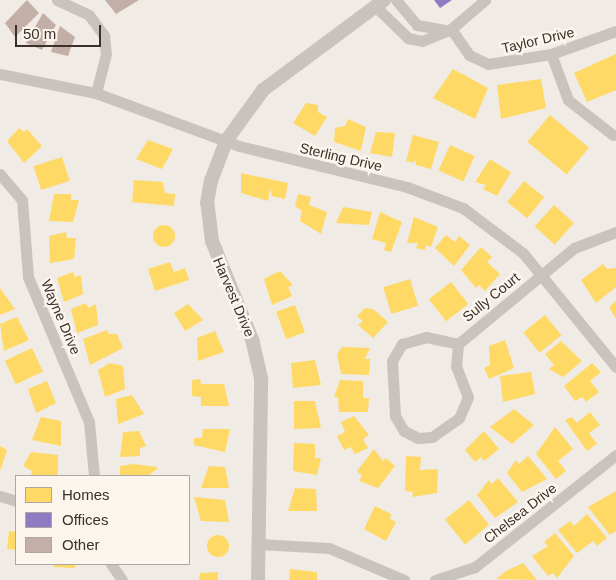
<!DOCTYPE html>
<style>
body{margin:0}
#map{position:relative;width:616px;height:580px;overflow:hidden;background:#f0ebe5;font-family:Helvetica,sans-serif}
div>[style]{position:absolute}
.homes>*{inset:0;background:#ffd966;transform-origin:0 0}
.round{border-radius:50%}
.offices>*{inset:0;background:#8e7cc3}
.building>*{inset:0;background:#c3afa7}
.minor>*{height:11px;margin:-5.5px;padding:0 5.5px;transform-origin:5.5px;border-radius:5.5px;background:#c9c3be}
.tertiary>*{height:14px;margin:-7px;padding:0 7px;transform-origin:7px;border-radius:7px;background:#c9c3be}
span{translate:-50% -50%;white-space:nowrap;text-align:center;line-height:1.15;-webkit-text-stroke:5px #fbf5ee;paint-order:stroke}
.street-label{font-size:14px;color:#3b302b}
.legend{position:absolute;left:15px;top:475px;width:175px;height:90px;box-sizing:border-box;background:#fbf5ee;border:1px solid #aea6a0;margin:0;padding:6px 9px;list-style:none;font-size:15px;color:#3b302b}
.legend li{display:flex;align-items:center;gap:10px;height:25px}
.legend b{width:25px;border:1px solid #aea6a0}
.scale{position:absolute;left:15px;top:25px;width:86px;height:22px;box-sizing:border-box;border:2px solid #3b302b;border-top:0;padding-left:6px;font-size:15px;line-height:18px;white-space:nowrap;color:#3b302b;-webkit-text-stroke:4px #fbf5ee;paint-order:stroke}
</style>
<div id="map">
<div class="homes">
<div style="clip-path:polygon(616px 54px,616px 90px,587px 102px,574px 73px)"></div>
<div style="clip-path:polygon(453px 69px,488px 88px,475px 119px,433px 98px)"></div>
<div style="clip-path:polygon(541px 79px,546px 108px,501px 119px,497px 85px)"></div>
<div style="clip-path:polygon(306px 103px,318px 105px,318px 112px,327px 117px,315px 136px,293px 123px)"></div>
<div style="left:550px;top:115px;width:51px;height:35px;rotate:40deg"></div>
<div style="clip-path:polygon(348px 119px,366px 127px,361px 151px,334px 142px,335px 128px,345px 126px)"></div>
<div style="clip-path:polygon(19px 128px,24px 132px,27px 129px,42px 146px,24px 163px,7px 141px)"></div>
<div style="clip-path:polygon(376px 132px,395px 133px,392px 157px,370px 153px)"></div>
<div style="clip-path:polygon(413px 135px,439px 142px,431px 169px,416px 165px,415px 159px,414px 163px,406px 161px)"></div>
<div style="clip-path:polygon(148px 140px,173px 149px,162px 169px,136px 159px)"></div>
<div style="left:450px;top:145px;width:27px;height:28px;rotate:24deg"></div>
<div style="left:62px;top:157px;width:25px;height:30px;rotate:72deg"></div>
<div style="clip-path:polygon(490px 159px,511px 172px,497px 196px,483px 189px,486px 185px,475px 182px)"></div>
<div style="clip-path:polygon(241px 173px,288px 183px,285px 199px,272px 196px,270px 188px,268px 201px,241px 193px)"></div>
<div style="clip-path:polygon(134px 180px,163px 182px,165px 193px,175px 194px,174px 206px,132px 202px)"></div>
<div style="left:524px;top:181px;width:26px;height:27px;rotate:39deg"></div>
<div style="clip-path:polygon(54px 194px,71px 194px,71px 200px,79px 200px,73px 222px,49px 221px)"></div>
<div style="clip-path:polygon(298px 194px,311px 197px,309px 205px,327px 212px,321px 234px,300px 221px,302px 211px,295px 206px)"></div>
<div style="left:554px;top:205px;width:27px;height:29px;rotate:42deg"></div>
<div style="clip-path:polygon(343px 207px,372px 212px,369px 225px,336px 223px)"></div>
<div style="clip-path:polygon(380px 212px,402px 222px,391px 252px,384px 250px,386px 243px,372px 239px)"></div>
<div style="clip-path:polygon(414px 217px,438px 227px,431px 247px,426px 245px,425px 250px,416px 248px,418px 243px,407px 243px)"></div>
<div class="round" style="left:153px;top:225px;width:22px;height:22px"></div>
<div style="clip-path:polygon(66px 232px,67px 238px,76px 238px,74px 259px,50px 263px,49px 236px)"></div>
<div style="clip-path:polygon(446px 235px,455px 242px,459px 236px,470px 245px,454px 266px,435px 248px)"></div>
<div style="clip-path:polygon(481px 247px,492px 257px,487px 262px,500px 274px,485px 291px,479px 285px,476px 288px,461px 270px)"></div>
<div style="clip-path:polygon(170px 262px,174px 272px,185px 268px,189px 280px,155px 291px,148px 269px)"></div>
<div style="clip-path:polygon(603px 264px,607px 269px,616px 268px,616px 287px,596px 303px,581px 280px)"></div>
<div style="clip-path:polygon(280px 271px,293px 285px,288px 287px,292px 296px,272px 305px,264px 279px)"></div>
<div style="clip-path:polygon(73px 272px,75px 277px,81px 275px,83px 294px,64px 302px,57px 278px)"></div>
<div style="left:410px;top:279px;width:28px;height:28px;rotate:73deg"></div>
<div style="left:451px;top:282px;width:28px;height:28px;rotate:52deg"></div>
<div style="clip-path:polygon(0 288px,15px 309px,0 315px)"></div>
<div style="clip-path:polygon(616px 301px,616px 319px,609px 307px)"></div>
<div style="clip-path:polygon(86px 303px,88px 308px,96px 304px,98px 325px,77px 333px,71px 309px)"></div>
<div style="clip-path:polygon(188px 304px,203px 320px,185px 331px,174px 313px)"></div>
<div style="left:295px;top:305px;width:29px;height:20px;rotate:70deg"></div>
<div style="clip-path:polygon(365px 308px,373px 309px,388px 322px,373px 338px,358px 325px,363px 321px,357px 316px)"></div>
<div style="left:545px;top:315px;width:26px;height:28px;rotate:51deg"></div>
<div style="clip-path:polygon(17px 317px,29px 340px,4px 351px,0 324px)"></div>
<div style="clip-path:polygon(107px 330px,109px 334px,117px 334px,123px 348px,90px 365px,83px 339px)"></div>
<div style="clip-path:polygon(215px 331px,224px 352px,198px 361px,197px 338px)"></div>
<div style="clip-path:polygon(505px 340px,514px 368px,489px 379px,484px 368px,490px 365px,489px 346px)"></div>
<div style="clip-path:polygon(561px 341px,582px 361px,563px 377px,549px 369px,554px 365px,545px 354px)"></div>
<div style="clip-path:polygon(342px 347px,370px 348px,365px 359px,370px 359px,369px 375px,341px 374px,337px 354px)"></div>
<div style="left:32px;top:348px;width:26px;height:30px;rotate:65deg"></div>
<div style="clip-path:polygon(315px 360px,321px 385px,293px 388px,291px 363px)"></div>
<div style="clip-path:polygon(110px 363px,123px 366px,125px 389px,105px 397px,98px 370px)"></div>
<div style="clip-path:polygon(592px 363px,601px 372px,590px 381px,599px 392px,586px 402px,582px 397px,575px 401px,564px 386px)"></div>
<div style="clip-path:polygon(531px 372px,535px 394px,503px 402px,500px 376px)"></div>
<div style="clip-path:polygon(200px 379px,201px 384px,224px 384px,229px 406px,201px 406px,201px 397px,192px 396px,192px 380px)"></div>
<div style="clip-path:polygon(340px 380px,363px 381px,363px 398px,369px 398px,368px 412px,339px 412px,338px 397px,334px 397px)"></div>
<div style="clip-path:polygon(47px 381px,56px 403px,36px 413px,28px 389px)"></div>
<div style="clip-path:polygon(132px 395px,144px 414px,118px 424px,116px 399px)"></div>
<div style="clip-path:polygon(294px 401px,315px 401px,321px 428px,294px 429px)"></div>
<div style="clip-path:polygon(514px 409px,534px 425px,512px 444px,490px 427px)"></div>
<div style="clip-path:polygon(590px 412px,600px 425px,589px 433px,597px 444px,587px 451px,565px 420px,572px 417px,577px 423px)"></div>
<div style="clip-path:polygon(354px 416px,369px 435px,363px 439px,368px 448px,355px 454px,351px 447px,344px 450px,337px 436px,345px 432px,341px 422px)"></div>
<div style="clip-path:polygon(41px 417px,61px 421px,61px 446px,32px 440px)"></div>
<div style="clip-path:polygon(555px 427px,573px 449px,558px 461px,566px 471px,556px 479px,536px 454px)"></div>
<div style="clip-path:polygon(203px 429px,230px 429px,225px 452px,194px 445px,194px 438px,202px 438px)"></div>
<div style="clip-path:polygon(139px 431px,146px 446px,140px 448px,140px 456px,120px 457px,123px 432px)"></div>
<div style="clip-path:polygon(484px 431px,499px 449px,484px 461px,481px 457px,475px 462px,465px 450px)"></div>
<div style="clip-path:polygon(294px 443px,315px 444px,315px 458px,321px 458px,317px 475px,293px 471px)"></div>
<div style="clip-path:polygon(0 446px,7px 450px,0 471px)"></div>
<div style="clip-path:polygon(374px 449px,383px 461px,386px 458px,395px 466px,378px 488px,359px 481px,362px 476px,357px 471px)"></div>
<div style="clip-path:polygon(31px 452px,58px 455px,58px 476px,31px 476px,32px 471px,23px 466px)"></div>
<div style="clip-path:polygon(406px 456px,421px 457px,420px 470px,438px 469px,437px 493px,412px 497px,413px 492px,405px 491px)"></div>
<div style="clip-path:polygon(528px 456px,547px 479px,522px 492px,507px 473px,516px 460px,519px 464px)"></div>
<div style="clip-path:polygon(133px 464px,157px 467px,157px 469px,148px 476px,120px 476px,120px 466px)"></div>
<div style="clip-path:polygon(209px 466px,225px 467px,229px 488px,201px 488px)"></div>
<div style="clip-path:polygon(498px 478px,518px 502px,495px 518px,477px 495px,489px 480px,492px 484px)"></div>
<div style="clip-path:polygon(295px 488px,316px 489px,317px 511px,288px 511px)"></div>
<div style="clip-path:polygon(616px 491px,616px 531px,610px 535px,588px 507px)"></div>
<div style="clip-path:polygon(194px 497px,225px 500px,229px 522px,201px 521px)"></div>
<div style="left:469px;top:500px;width:32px;height:31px;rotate:51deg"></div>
<div style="clip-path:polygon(375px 506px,391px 514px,390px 519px,396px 522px,386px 541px,364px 529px)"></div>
<div style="clip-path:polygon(587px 514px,607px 538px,597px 546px,593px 541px,577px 553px,558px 530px,570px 521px,574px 526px)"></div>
<div style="clip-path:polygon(9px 531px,16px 532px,16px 550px,7px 549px)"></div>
<div style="clip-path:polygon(555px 533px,574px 556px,557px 578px,553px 573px,548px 576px,532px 556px,548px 546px,544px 542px)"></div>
<div class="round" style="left:207px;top:535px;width:22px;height:22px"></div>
<div style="clip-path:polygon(523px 563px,537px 580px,496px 579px,506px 571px)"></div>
<div style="clip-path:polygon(54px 564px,76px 564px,75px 568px,54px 567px)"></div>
<div style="clip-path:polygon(290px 569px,317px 572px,317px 580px,289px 580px)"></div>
<div style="clip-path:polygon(218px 572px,218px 580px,199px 580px,200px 573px)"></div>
</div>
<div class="offices">
<div style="clip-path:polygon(434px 0,452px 0,440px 8px)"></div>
</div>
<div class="building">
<div style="clip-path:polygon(27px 0,39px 13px,15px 37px,5px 23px)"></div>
<div style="clip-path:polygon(105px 0,139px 0,116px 14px)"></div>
<div style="clip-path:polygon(43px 13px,56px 25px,42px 50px,26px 43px)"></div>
<div style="clip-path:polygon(60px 26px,75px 37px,68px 56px,51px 52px)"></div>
</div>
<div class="minor">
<div style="left:57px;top:0;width:35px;rotate:25deg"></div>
<div style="left:89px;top:15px;width:26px;rotate:54deg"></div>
<div style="left:104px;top:36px;width:18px;rotate:84deg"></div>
<div style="left:106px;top:54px;width:40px;rotate:104.4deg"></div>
<div style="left:396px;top:0;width:33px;rotate:50deg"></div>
<div style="left:417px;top:25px;width:27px;rotate:10deg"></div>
<div style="left:376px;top:7px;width:45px;rotate:44.1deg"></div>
<div style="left:408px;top:38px;width:14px;rotate:12deg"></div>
<div style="left:422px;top:41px;width:31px;rotate:-22deg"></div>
<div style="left:451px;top:29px;width:45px;rotate:-40.5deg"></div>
<div style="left:451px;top:29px;width:32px;rotate:55deg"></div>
<div style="left:469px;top:55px;width:21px;rotate:25deg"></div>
<div style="left:488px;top:64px;width:64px;rotate:-9deg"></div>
<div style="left:551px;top:54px;width:69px;rotate:-19.5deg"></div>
<div style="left:551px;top:54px;width:49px;rotate:69.7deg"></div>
<div style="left:568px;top:100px;width:57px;rotate:37.9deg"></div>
<div style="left:0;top:74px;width:98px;rotate:11.2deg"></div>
<div style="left:96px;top:93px;width:153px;rotate:20.3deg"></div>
<div style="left:239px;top:146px;width:173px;rotate:13.7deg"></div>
<div style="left:407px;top:187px;width:60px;rotate:20.6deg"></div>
<div style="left:463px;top:208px;width:75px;rotate:36.9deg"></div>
<div style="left:523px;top:253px;width:147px;rotate:50.8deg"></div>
<div style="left:0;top:174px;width:34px;rotate:50deg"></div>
<div style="left:22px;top:200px;width:77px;rotate:85.5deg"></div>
<div style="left:28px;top:277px;width:157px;rotate:67.2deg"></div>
<div style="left:89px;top:422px;width:54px;rotate:84.7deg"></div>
<div style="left:426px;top:337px;width:33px;rotate:12deg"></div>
<div style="left:458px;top:344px;width:22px;rotate:95deg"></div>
<div style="left:456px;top:366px;width:33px;rotate:69deg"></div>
<div style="left:468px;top:397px;width:23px;rotate:113deg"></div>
<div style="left:459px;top:418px;width:33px;rotate:145deg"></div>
<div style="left:432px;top:437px;width:14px;rotate:176deg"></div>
<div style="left:418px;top:438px;width:16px;rotate:-153deg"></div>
<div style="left:404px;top:431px;width:17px;rotate:-121deg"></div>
<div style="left:395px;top:416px;width:55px;rotate:-93.1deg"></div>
<div style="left:392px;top:361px;width:20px;rotate:-60deg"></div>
<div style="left:402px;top:344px;width:25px;rotate:-16deg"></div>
<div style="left:458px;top:344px;width:151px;rotate:-39.6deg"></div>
<div style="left:574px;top:248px;width:45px;rotate:-20.9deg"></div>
<div style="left:0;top:496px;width:17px;rotate:17deg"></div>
<div style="left:259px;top:544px;width:70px;rotate:3.3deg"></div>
<div style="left:329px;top:548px;width:82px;rotate:23.1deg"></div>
<div style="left:111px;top:564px;width:19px;rotate:55deg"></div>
<div style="left:435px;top:580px;width:42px;rotate:-18deg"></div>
<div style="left:475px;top:567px;width:180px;rotate:-38.5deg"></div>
</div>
<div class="tertiary">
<div style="left:258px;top:580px;width:202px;rotate:-89.1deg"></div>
<div style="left:261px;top:378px;width:37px;rotate:-103deg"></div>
<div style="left:253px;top:342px;width:109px;rotate:-112.1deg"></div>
<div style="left:212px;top:241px;width:38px;rotate:-97deg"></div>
<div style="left:207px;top:203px;width:22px;rotate:-80deg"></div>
<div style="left:211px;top:181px;width:43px;rotate:-69.4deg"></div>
<div style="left:226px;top:141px;width:63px;rotate:-54deg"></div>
<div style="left:263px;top:90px;width:151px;rotate:-36.6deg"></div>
</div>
<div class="street-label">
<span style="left:538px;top:40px;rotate:-13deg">Taylor Drive</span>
<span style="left:341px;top:157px;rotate:13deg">Sterling Drive</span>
<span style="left:234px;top:297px;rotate:67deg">Harvest Drive</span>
<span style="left:491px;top:297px;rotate:-39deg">Sully Court</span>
<span style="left:61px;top:317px;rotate:67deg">Wayne Drive</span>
<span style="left:520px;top:513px;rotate:-38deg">Chelsea Drive</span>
</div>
<ul class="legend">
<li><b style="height:14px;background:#ffd966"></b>Homes</li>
<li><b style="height:14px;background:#8e7cc3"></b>Offices</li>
<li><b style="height:14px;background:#c3afa7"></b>Other</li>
</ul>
<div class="scale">50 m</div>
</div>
